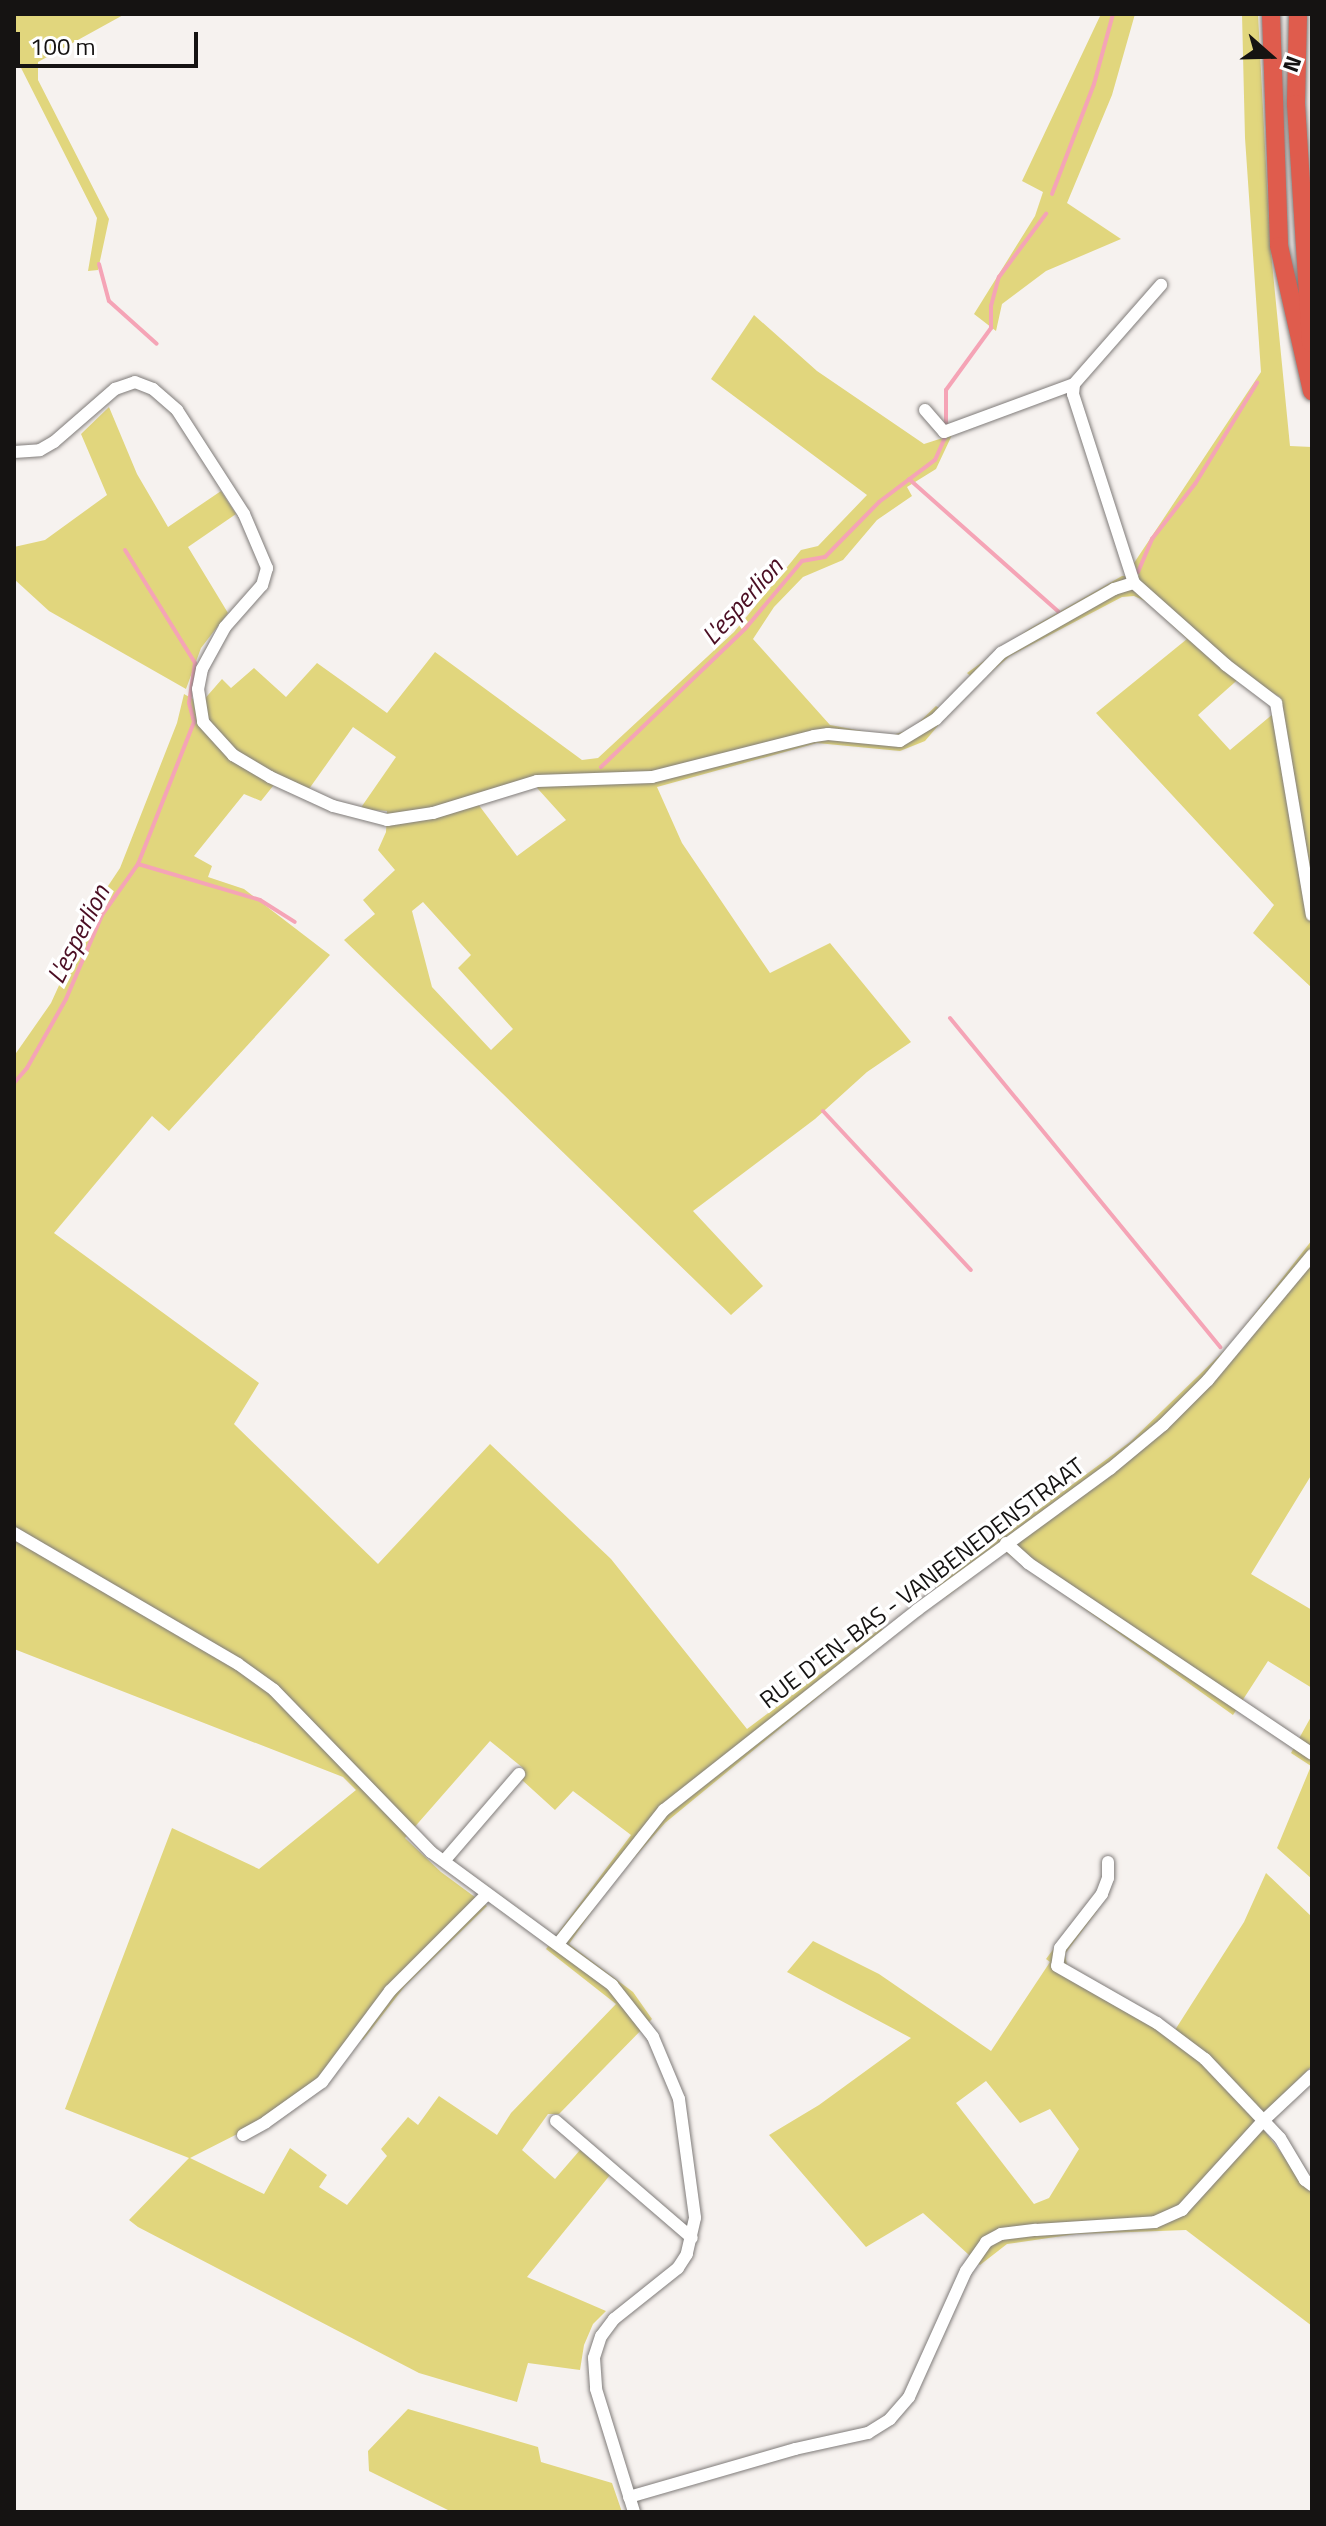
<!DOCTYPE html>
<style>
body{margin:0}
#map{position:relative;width:1326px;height:2526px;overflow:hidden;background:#f6f2ef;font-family:"Titillium Web",sans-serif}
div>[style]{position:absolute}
.green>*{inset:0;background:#e1d67d}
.stream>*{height:4px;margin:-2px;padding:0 2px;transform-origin:2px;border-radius:2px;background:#f5a4b6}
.roads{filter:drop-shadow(0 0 2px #807c7a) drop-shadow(0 0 2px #807c7a)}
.minor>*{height:12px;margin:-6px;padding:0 6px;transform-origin:6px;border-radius:6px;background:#fff}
.highway>*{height:18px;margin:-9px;padding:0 9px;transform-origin:9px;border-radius:9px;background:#df5c4d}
span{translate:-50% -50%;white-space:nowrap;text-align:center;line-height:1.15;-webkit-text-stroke:7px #fff;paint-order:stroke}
.street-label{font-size:24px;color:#151312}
.water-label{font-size:26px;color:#4b0e23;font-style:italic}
.frame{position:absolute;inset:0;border:16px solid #151312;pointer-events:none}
.north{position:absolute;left:1230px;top:16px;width:80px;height:80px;-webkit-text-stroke:6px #fff;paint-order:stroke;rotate:110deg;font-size:22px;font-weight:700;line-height:32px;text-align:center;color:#151312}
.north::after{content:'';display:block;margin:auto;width:28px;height:36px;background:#151312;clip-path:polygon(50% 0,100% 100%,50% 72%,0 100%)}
.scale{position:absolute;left:16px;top:32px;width:182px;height:36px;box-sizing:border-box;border:4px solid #151312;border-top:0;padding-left:10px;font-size:24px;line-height:28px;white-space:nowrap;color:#151312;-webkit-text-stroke:6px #fff;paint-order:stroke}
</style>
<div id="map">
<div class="green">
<div style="clip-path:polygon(14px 14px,125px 14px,38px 62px,38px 80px,109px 219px,98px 270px,88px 271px,97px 218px,14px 54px)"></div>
<div style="clip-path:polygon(1101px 14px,1135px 14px,1112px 95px,1067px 203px,1121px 239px,1046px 271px,1002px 304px,996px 331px,974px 314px,1035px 216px,1043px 192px,1022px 181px)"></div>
<div style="clip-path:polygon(evenodd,1242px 14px,1258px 14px,1270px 242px,1290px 446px,1312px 447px,1312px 988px,1253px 933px,1274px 905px,1096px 713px,1187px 639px,1147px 602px,1134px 596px,1122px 597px,1010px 656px,978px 683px,967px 673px,1029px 629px,1122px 576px,1139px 576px,1134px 563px,1261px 372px,1245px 138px,1242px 14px,1243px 675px,1280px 697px,1273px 714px,1230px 750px,1198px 715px,1243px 675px)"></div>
<div style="clip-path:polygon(evenodd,754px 315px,817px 371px,924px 444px,952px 435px,936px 469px,907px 487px,912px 496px,877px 520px,843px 560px,803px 577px,774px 607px,753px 639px,830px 725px,889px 736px,912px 729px,936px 706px,948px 714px,925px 741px,900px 751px,817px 743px,657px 787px,682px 843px,770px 973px,830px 943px,911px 1042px,867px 1072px,815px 1119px,693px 1211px,763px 1286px,731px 1315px,344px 940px,375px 914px,363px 900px,395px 870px,378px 850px,386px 832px,387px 811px,360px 809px,396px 757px,353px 727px,309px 789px,281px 776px,261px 801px,244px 794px,194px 856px,212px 866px,208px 877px,244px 889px,330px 955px,169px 1131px,152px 1116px,54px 1233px,259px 1383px,234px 1424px,378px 1564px,490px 1444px,611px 1559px,747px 1729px,881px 1628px,890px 1638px,665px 1823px,610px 1885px,569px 1944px,633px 1992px,652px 2019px,559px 2114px,548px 2114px,522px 2150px,555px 2179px,580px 2150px,610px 2175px,527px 2277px,606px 2311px,593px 2324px,584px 2345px,580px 2370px,528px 2363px,517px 2402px,419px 2373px,138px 2227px,129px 2220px,189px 2158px,65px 2109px,172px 1828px,259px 1869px,356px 1790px,343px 1777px,14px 1649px,14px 1056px,51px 1003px,96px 904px,120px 868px,177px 723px,184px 694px,193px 699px,195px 710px,222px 679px,231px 688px,254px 668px,286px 697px,317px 663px,387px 713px,435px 652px,582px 760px,598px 758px,734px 632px,801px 550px,818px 546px,867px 495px,711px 379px,754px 315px,529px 779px,566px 820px,517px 856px,472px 796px,529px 779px,754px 315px,423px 902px,471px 955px,458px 968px,513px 1029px,491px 1050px,432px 987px,412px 911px,423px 902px,754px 315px,490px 1741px,523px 1768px,526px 1775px,522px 1780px,555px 1810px,573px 1791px,631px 1835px,546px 1949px,616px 2004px,511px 2113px,497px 2135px,439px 2096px,418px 2125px,408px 2117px,381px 2149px,387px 2156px,347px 2205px,319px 2187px,327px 2175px,290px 2148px,264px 2194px,190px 2158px,257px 2124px,318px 2082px,354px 2034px,363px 2040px,405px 1986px,487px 1906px,441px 1872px,405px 1838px,490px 1741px)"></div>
<div style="clip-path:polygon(109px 407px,137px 474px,168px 527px,221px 491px,236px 514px,188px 547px,228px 613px,201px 648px,186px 689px,49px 611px,14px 579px,14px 547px,45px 540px,107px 495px,81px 434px)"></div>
<div style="clip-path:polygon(1312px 1240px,1312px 1474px,1251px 1574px,1312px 1610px,1312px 1688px,1268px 1661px,1233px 1715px,1005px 1552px,946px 1597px,936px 1585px,1130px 1442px,1230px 1345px)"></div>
<div style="clip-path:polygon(1312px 1715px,1312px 1879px,1277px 1848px,1311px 1766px,1291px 1753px)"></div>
<div style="clip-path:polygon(evenodd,1266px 1873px,1312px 1917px,1312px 2066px,1256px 2120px,1312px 2193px,1312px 2326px,1186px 2230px,1076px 2234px,1007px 2244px,980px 2265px,923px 2213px,866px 2247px,769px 2135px,819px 2105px,911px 2038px,787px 1972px,813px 1941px,879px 1974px,991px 2051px,1050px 1962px,1046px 1959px,1087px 1904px,1097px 1911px,1065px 1954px,1067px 1965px,1175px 2030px,1244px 1922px,1266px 1873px,986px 2081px,1020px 2123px,1050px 2109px,1079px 2149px,1049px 2198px,1034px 2204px,956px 2103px,986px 2081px)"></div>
<div style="clip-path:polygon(408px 2409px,538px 2447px,541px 2462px,612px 2483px,622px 2512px,452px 2512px,369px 2471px,368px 2451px)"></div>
</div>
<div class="stream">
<div style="left:1052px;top:194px;width:118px;rotate:-69.1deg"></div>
<div style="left:1094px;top:84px;width:73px;rotate:-74.8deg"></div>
<div style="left:99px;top:264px;width:38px;rotate:75deg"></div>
<div style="left:109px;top:301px;width:64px;rotate:41.9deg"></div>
<div style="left:946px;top:428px;width:38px;rotate:-90deg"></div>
<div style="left:946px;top:390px;width:77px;rotate:-54deg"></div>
<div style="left:991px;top:328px;width:22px;rotate:-90deg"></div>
<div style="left:991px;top:306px;width:30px;rotate:-75deg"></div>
<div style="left:999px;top:277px;width:79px;rotate:-53.3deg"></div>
<div style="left:909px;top:479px;width:200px;rotate:41.6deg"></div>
<div style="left:125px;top:550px;width:133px;rotate:58.2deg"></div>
<div style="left:195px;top:663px;width:40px;rotate:98.5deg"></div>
<div style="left:189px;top:703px;width:20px;rotate:75deg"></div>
<div style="left:194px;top:722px;width:153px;rotate:111.5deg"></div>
<div style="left:1138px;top:572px;width:36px;rotate:-67deg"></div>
<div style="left:1152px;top:539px;width:70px;rotate:-52deg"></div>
<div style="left:1195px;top:484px;width:119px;rotate:-58.5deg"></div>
<div style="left:601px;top:767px;width:199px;rotate:-43.8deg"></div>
<div style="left:745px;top:629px;width:89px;rotate:-50deg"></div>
<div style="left:802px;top:561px;width:23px;rotate:-10deg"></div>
<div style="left:825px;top:557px;width:77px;rotate:-45.5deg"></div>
<div style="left:879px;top:502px;width:70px;rotate:-36.9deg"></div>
<div style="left:935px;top:460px;width:24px;rotate:-66deg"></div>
<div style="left:950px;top:1018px;width:426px;rotate:50.6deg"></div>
<div style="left:14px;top:1083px;width:20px;rotate:-49deg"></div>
<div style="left:27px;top:1068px;width:79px;rotate:-60.5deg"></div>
<div style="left:66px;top:999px;width:91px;rotate:-66.8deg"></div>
<div style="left:102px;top:915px;width:62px;rotate:-54.8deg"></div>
<div style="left:138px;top:864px;width:127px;rotate:16.4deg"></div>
<div style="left:260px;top:900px;width:41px;rotate:32.2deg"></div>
<div style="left:823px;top:1111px;width:217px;rotate:47.1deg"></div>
</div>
<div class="roads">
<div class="minor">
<div style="left:925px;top:410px;width:29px;rotate:49deg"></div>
<div style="left:944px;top:432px;width:139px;rotate:-20.3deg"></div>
<div style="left:14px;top:452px;width:26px;rotate:-4deg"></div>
<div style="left:40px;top:450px;width:16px;rotate:-30deg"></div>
<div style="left:54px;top:442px;width:81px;rotate:-41deg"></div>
<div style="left:115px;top:389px;width:21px;rotate:-19deg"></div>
<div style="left:135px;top:382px;width:19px;rotate:21deg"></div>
<div style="left:153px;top:389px;width:32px;rotate:41deg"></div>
<div style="left:177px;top:410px;width:124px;rotate:57.2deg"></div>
<div style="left:244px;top:514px;width:59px;rotate:66.9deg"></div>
<div style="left:267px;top:568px;width:18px;rotate:106deg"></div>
<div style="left:262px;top:585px;width:56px;rotate:131.4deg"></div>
<div style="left:225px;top:627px;width:48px;rotate:118.7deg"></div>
<div style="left:202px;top:669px;width:20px;rotate:101deg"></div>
<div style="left:198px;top:689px;width:33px;rotate:81deg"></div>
<div style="left:203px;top:722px;width:45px;rotate:47.7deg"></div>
<div style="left:233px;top:755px;width:43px;rotate:30.7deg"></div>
<div style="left:270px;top:777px;width:69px;rotate:24.7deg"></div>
<div style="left:333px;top:806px;width:56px;rotate:14.5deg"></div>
<div style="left:387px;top:820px;width:47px;rotate:-8.7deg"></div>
<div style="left:433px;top:813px;width:109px;rotate:-17.1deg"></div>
<div style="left:537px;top:781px;width:115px;rotate:-2deg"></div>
<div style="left:652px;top:777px;width:167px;rotate:-14.2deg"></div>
<div style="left:814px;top:736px;width:14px;rotate:-8deg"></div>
<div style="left:828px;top:734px;width:72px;rotate:5.6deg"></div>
<div style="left:900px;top:741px;width:42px;rotate:-31.4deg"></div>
<div style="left:936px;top:719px;width:93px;rotate:-45.4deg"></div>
<div style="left:1001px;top:653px;width:130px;rotate:-29.5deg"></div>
<div style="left:1114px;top:589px;width:21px;rotate:-17deg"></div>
<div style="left:1134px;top:583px;width:123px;rotate:41.7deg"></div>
<div style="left:1226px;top:665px;width:63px;rotate:37.2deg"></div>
<div style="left:1276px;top:703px;width:215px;rotate:80.4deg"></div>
<div style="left:1134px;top:583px;width:199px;rotate:-107.9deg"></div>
<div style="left:1073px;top:394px;width:10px;rotate:-84deg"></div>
<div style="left:1074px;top:384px;width:132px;rotate:-48.7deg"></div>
<div style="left:14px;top:1533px;width:259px;rotate:30.3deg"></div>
<div style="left:238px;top:1664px;width:44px;rotate:35.8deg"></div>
<div style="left:274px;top:1690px;width:226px;rotate:45.9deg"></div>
<div style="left:431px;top:1852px;width:225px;rotate:36.3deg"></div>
<div style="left:612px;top:1985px;width:66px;rotate:51.7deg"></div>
<div style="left:653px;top:2037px;width:67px;rotate:67.2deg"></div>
<div style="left:679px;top:2099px;width:120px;rotate:82.3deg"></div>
<div style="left:695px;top:2218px;width:37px;rotate:103deg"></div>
<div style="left:687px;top:2254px;width:17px;rotate:123deg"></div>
<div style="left:678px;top:2268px;width:82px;rotate:141.4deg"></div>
<div style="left:614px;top:2319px;width:21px;rotate:127deg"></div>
<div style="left:601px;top:2336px;width:23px;rotate:108deg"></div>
<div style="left:594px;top:2358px;width:31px;rotate:86deg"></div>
<div style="left:596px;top:2389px;width:129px;rotate:72.8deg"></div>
<div style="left:1006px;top:1543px;width:30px;rotate:42deg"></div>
<div style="left:1028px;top:1563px;width:342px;rotate:33.9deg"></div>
<div style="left:444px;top:1861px;width:115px;rotate:-49.2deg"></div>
<div style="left:1108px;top:1862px;width:16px;rotate:90deg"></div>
<div style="left:1108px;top:1878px;width:17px;rotate:111deg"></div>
<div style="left:1102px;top:1894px;width:68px;rotate:127.9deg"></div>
<div style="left:1060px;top:1948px;width:18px;rotate:99deg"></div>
<div style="left:1057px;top:1966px;width:115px;rotate:29.7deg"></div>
<div style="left:1157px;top:2023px;width:60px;rotate:36.9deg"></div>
<div style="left:1205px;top:2059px;width:109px;rotate:46.5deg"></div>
<div style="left:1280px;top:2138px;width:49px;rotate:59.2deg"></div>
<div style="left:1305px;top:2180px;width:9px;rotate:36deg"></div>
<div style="left:558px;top:1944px;width:171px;rotate:-51.7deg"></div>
<div style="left:664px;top:1810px;width:323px;rotate:-38.3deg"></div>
<div style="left:917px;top:1610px;width:239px;rotate:-36.2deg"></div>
<div style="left:1110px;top:1469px;width:69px;rotate:-39.7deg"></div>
<div style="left:1163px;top:1425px;width:64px;rotate:-45deg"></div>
<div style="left:1208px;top:1380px;width:163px;rotate:-50.2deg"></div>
<div style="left:556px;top:2121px;width:179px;rotate:40.7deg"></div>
<div style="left:243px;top:2135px;width:26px;rotate:-29deg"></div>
<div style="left:266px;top:2122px;width:69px;rotate:-35.5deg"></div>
<div style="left:322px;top:2082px;width:114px;rotate:-53.2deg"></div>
<div style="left:390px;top:1991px;width:137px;rotate:-45deg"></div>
<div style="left:629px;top:2497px;width:173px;rotate:-16.1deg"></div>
<div style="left:795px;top:2449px;width:75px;rotate:-12.4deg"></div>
<div style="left:868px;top:2433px;width:26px;rotate:-32deg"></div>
<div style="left:890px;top:2419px;width:29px;rotate:-49deg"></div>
<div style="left:909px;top:2397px;width:138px;rotate:-65.7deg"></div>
<div style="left:966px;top:2271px;width:35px;rotate:-55deg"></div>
<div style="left:986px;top:2242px;width:17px;rotate:-28deg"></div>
<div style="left:1001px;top:2234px;width:35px;rotate:-7deg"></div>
<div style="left:1036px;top:2230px;width:119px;rotate:-3.8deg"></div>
<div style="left:1155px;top:2222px;width:30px;rotate:-24deg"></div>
<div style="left:1182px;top:2210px;width:120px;rotate:-47.7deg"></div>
<div style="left:1263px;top:2121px;width:67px;rotate:-43.2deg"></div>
</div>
<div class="highway">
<div style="left:1271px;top:14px;width:232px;rotate:88deg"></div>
<div style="left:1279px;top:246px;width:149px;rotate:77.2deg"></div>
<div style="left:1298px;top:14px;width:90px;rotate:91.3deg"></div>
<div style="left:1296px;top:104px;width:239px;rotate:86.4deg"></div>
</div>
</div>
<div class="street-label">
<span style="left:922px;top:1583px;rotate:-37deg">RUE D'EN-BAS - VANBENEDENSTRAAT</span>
</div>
<div class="water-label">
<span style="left:742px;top:601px;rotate:-48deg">L'esperlion</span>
<span style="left:78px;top:934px;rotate:-63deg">L'esperlion</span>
</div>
<div class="frame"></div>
<div class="north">N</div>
<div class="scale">100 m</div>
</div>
